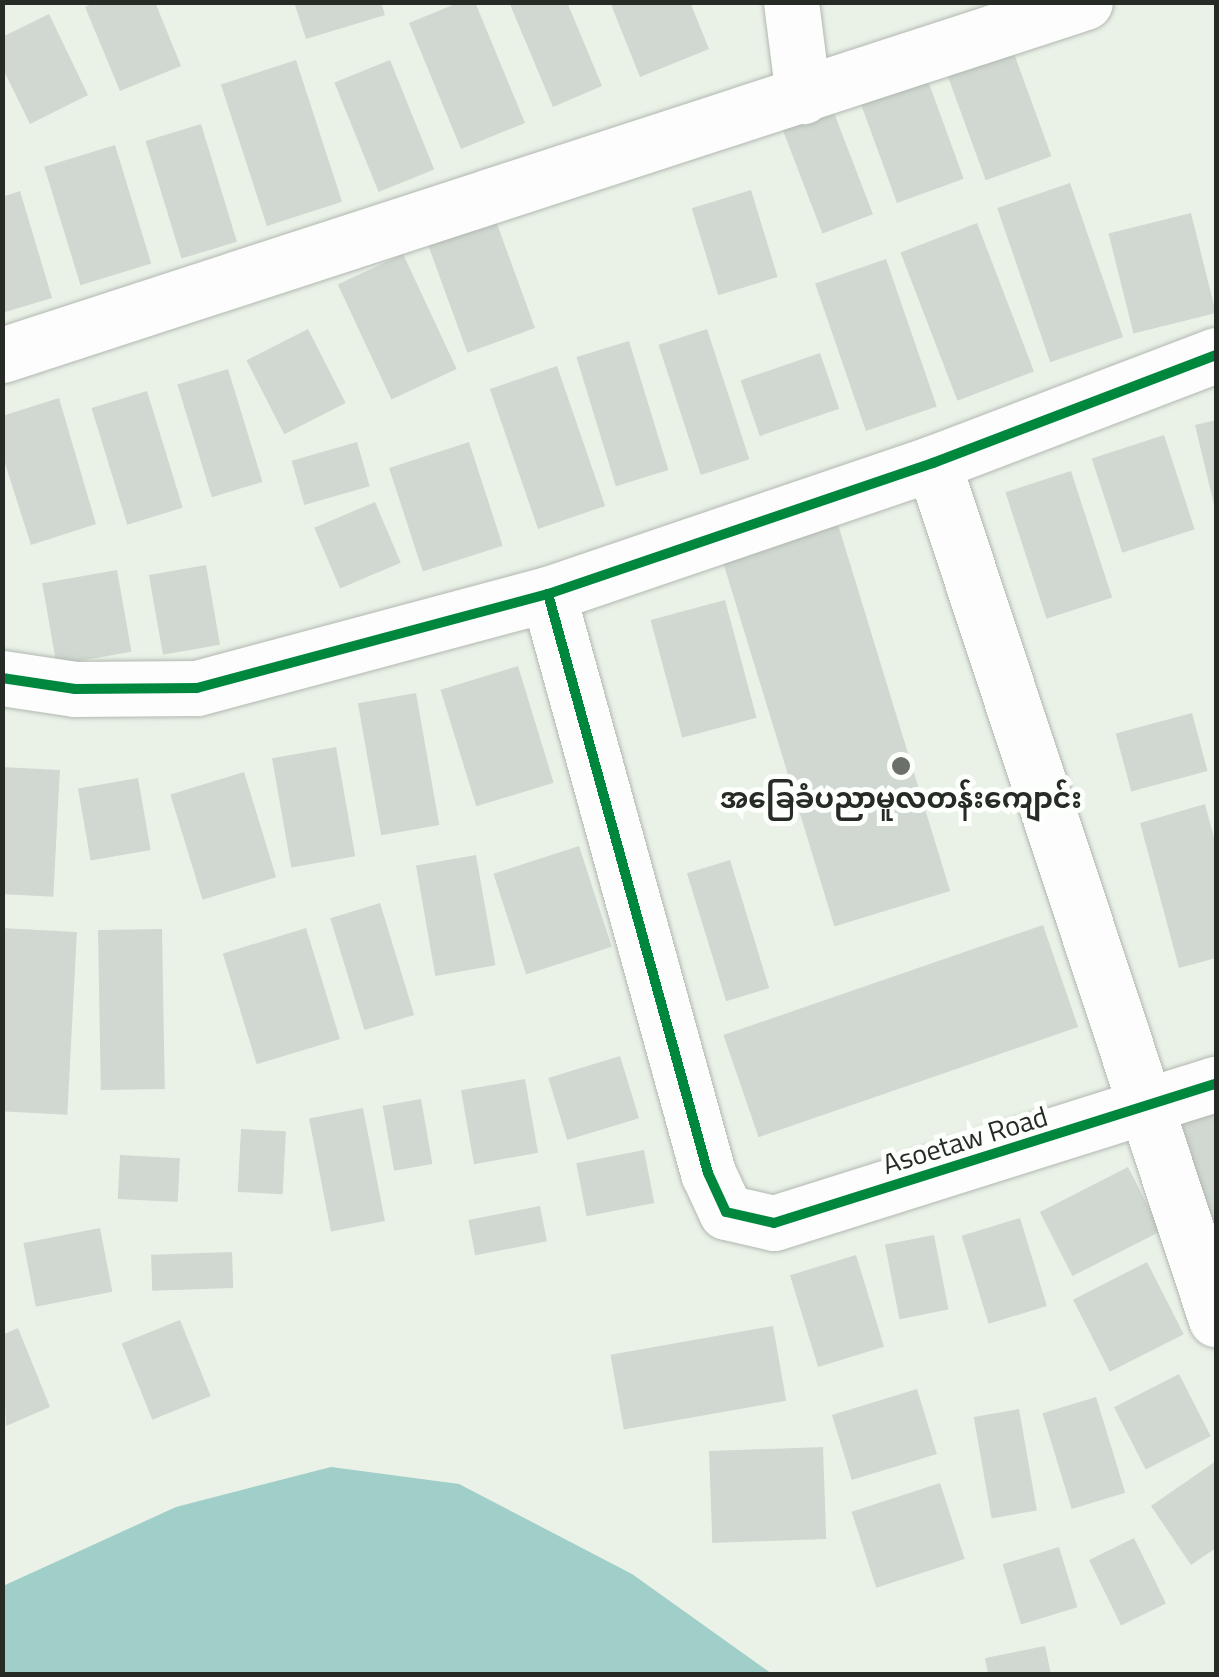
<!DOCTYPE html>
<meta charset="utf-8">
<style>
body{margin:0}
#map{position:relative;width:1219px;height:1677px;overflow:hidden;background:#eaf2e8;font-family:"Titillium Web","Noto Sans Myanmar",sans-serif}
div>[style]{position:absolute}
.water>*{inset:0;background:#a0cec8}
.building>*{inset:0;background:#d0d8d1;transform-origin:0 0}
.roads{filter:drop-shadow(0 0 2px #b1b8b0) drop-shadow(0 0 2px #b1b8b0)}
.minor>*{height:55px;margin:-27.5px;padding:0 27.5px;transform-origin:27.5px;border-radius:27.5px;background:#fcfdfc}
.cycleway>*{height:10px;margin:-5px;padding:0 5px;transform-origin:5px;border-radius:5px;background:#00873e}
.dots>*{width:28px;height:28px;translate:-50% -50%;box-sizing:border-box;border:5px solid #fcfffb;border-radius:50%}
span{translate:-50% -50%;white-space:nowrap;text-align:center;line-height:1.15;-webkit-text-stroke:10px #fcfffb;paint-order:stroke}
.poi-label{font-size:28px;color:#262c25;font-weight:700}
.street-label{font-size:28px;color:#262c25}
.frame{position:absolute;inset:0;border:5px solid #262c25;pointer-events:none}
</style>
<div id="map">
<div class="water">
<div style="clip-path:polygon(331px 1467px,459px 1484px,632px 1574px,772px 1674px,3px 1674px,3px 1586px,176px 1507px)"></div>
</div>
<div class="building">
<div style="clip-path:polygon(97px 2px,155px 2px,181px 66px,120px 91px,85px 7px)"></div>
<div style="clip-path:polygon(294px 2px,381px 2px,385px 15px,306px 39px)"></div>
<div style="clip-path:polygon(460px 2px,475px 2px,525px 123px,461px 149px,409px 23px)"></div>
<div style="clip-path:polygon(509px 2px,567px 2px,602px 86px,553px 107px)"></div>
<div style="clip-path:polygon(610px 2px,690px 2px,709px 49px,640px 77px)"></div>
<div style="clip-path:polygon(49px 14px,88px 95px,30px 124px,2px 67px,2px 37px)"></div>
<div style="left:1008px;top:37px;width:127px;height:70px;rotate:70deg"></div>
<div style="left:296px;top:60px;width:149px;height:79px;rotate:72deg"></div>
<div style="left:390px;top:60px;width:118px;height:60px;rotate:68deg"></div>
<div style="left:923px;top:67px;width:119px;height:71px;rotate:70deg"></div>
<div style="left:831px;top:105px;width:117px;height:54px;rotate:69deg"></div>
<div style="left:201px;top:124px;width:123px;height:58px;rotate:73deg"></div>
<div style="left:115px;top:145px;width:124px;height:74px;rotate:73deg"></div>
<div style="left:1070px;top:183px;width:163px;height:77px;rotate:71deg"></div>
<div style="left:751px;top:190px;width:91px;height:62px;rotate:73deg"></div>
<div style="clip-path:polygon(20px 191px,52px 298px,2px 313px,2px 197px)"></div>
<div style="left:1191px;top:213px;width:103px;height:85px;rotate:76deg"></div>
<div style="left:496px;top:221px;width:114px;height:72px;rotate:70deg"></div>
<div style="left:977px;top:223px;width:159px;height:82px;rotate:69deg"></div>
<div style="left:403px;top:254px;width:127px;height:72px;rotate:65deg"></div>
<div style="left:886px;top:259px;width:156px;height:75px;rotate:71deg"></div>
<div style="left:308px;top:329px;width:83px;height:69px;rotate:63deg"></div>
<div style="left:707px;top:329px;width:137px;height:51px;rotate:72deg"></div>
<div style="left:629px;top:341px;width:135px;height:55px;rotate:73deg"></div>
<div style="left:820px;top:353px;width:59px;height:84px;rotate:71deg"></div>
<div style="left:557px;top:366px;width:148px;height:71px;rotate:71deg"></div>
<div style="left:228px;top:369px;width:118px;height:53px;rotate:73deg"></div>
<div style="left:147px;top:391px;width:122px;height:58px;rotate:73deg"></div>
<div style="clip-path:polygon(59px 398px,96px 524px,31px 545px,2px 454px,2px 416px)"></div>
<div style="clip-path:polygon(1216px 420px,1216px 509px,1215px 509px,1195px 425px)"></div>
<div style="left:1164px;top:435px;width:99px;height:76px;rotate:72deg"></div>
<div style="left:357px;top:442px;width:46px;height:68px;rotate:74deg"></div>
<div style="left:469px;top:442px;width:109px;height:84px;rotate:72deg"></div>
<div style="left:1071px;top:471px;width:133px;height:69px;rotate:72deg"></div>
<div style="left:375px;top:502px;width:66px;height:66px;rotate:67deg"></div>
<div style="left:837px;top:521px;width:387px;height:121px;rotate:73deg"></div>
<div style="left:206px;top:565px;width:81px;height:58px;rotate:80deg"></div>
<div style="left:117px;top:570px;width:83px;height:76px;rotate:80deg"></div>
<div style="left:725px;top:600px;width:122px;height:77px;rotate:75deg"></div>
<div style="left:518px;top:666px;width:122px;height:81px;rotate:73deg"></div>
<div style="left:416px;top:693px;width:134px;height:59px;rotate:80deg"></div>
<div style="left:1192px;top:713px;width:60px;height:79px;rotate:75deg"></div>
<div style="left:336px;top:747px;width:111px;height:65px;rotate:80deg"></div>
<div style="left:2px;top:767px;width:58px;height:127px;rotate:3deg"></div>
<div style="left:244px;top:772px;width:110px;height:77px;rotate:73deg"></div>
<div style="left:138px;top:778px;width:73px;height:61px;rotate:80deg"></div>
<div style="clip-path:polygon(1205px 804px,1216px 845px,1216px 958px,1179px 968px,1140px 823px)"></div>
<div style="left:579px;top:846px;width:106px;height:90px;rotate:72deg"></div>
<div style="left:476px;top:855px;width:112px;height:61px;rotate:80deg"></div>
<div style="left:730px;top:860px;width:134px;height:45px;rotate:73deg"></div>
<div style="left:380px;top:903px;width:117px;height:52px;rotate:73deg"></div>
<div style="left:1043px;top:925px;width:108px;height:338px;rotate:71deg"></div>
<div style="left:2px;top:928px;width:75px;height:183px;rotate:3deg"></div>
<div style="left:306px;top:928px;width:116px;height:87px;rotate:73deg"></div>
<div style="left:162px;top:929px;width:160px;height:64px;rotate:89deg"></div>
<div style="left:620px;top:1056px;width:65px;height:75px;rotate:73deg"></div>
<div style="left:525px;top:1079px;width:75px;height:65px;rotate:80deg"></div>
<div style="left:421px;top:1099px;width:66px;height:39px;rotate:80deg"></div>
<div style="left:363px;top:1108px;width:115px;height:55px;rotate:79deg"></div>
<div style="clip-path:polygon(1216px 1109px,1216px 1237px,1173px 1124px)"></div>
<div style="left:241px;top:1129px;width:45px;height:63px;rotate:3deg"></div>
<div style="left:644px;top:1150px;width:54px;height:69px;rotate:79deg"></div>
<div style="left:120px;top:1155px;width:60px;height:44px;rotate:3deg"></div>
<div style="left:1128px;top:1167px;width:72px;height:99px;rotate:63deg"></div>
<div style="left:540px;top:1206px;width:36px;height:73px;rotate:79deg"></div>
<div style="left:1020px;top:1218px;width:92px;height:61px;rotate:73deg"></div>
<div style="left:100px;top:1228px;width:65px;height:78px;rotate:79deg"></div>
<div style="left:934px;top:1235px;width:76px;height:50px;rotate:79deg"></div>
<div style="left:232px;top:1252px;width:36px;height:81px;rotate:88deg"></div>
<div style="left:856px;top:1255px;width:96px;height:69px;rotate:73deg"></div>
<div style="left:1147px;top:1262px;width:81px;height:83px;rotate:63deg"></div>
<div style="left:180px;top:1320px;width:82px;height:63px;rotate:68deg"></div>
<div style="left:773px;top:1326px;width:76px;height:165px;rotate:80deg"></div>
<div style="clip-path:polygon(18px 1328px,50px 1407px,6px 1426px,2px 1335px)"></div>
<div style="left:1179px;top:1374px;width:70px;height:73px;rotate:63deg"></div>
<div style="left:917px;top:1389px;width:68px;height:89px;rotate:73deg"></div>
<div style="left:1096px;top:1397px;width:100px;height:56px;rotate:73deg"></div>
<div style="left:1019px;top:1409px;width:103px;height:46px;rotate:80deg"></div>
<div style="left:823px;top:1447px;width:92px;height:114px;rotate:88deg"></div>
<div style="clip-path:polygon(1216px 1461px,1216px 1548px,1191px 1565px,1151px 1506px)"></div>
<div style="left:940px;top:1483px;width:80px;height:93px;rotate:72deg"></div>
<div style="left:1134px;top:1538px;width:73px;height:50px;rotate:64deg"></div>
<div style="left:1059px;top:1547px;width:63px;height:59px;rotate:73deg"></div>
<div style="clip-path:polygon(1045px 1646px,1051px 1674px,988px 1674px,985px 1658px)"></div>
</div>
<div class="roads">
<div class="minor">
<div style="left:791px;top:2px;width:95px;rotate:82.7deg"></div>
<div style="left:2px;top:355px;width:1139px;rotate:-18.05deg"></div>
<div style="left:933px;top:463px;width:902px;rotate:71.71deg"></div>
<div style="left:548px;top:594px;width:601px;rotate:74.55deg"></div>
<div style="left:708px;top:1173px;width:43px;rotate:65.2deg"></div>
<div style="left:726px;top:1212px;width:49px;rotate:12.9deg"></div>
<div style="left:774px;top:1223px;width:463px;rotate:-17.5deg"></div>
<div style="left:2px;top:678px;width:74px;rotate:8.6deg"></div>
<div style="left:75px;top:689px;width:122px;rotate:-0.5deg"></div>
<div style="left:197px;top:688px;width:363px;rotate:-15deg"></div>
<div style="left:548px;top:594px;width:407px;rotate:-18.8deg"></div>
<div style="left:933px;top:463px;width:303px;rotate:-20.9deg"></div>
</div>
</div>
<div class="cycleway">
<div style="left:548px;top:594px;width:601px;rotate:74.55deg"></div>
<div style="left:708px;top:1173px;width:43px;rotate:65.2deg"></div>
<div style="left:726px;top:1212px;width:49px;rotate:12.9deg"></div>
<div style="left:774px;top:1223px;width:463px;rotate:-17.5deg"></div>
<div style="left:2px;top:678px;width:74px;rotate:8.6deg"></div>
<div style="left:75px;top:689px;width:122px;rotate:-0.5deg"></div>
<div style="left:197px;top:688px;width:363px;rotate:-15deg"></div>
<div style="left:548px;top:594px;width:407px;rotate:-18.8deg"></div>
<div style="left:933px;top:463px;width:303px;rotate:-20.9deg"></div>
</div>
<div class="dots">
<div style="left:901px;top:766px;background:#6b7169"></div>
</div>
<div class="poi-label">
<span style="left:901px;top:798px">အခြေခံပညာမူလတန်းကျောင်း</span>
</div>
<div class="street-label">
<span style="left:965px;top:1140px;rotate:-17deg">Asoetaw Road</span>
</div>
<div class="frame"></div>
</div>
